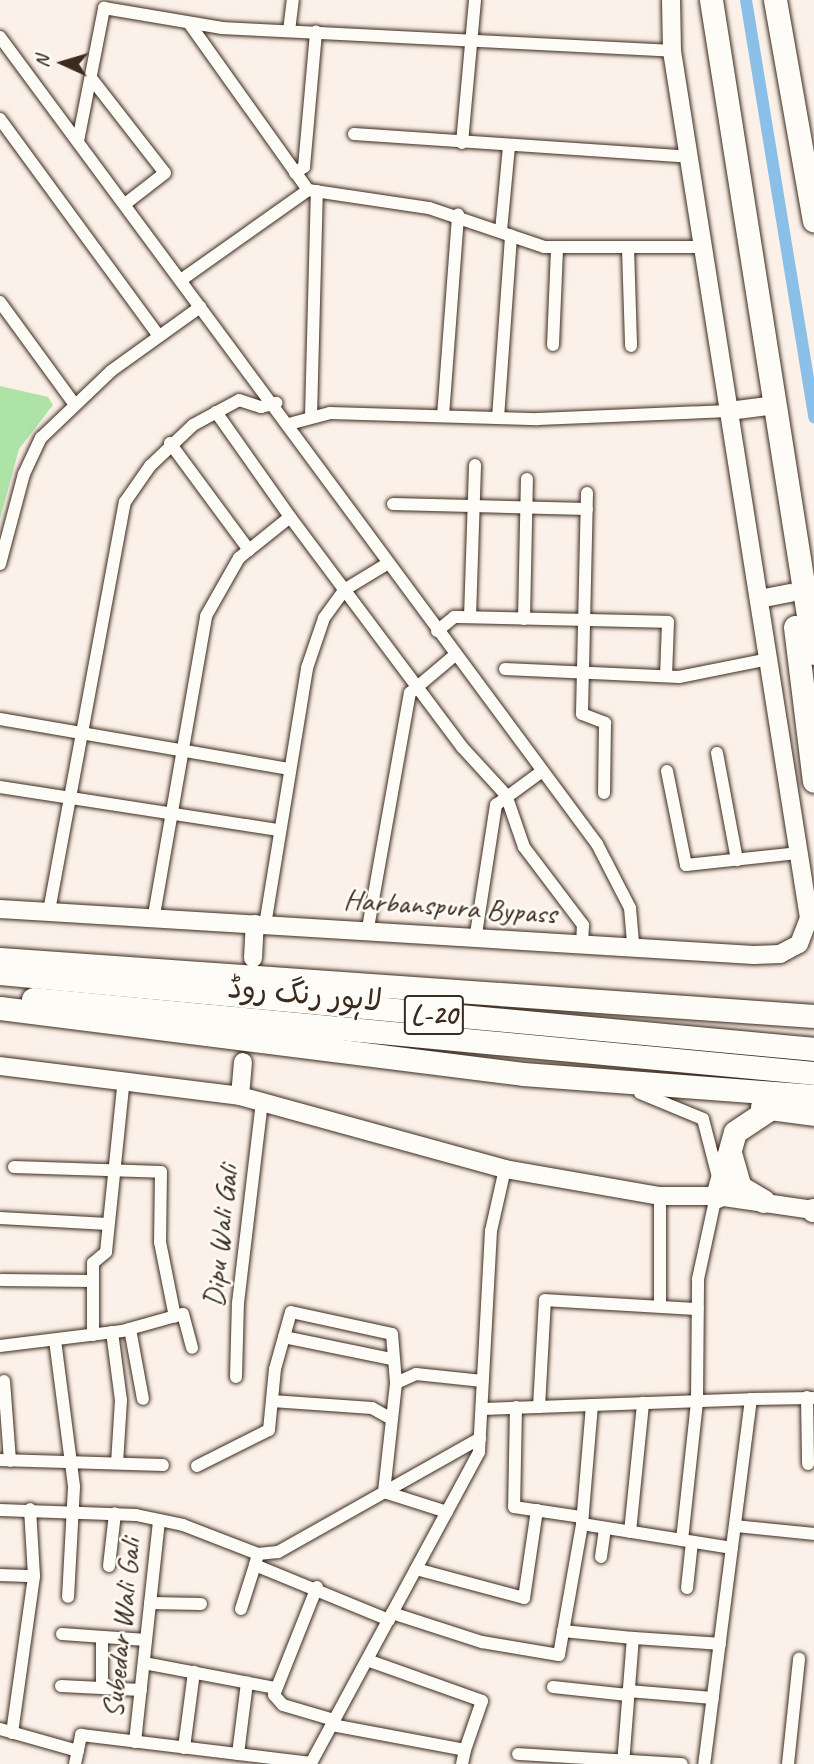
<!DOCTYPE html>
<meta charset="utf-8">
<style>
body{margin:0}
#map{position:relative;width:814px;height:1764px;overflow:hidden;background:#fcf1e8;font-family:Caveat,"Playpen Sans Arabic",sans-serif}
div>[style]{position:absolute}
.green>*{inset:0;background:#ade3a6}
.canal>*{height:12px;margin:-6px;padding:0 6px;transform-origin:6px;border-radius:6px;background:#8ac0e8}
.roads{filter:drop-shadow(0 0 2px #3b2a1e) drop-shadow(0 0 2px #3b2a1e)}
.street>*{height:12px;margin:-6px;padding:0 6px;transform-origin:6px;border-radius:6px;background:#fdfcf7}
.secondary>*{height:18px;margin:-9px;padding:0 9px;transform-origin:9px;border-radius:9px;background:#fdfcf7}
.highway>*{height:23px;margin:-11.5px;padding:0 11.5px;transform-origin:11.5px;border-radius:11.5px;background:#fdfcf7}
span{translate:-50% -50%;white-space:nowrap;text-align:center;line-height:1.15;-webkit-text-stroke:5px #fdfcf7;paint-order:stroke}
.shield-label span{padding:2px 5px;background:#fdfcf7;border:2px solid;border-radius:5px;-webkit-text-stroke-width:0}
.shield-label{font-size:28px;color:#3b2a1e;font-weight:700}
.street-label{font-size:30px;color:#3b2a1e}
.north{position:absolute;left:28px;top:28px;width:70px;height:70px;-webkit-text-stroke:5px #fdfcf7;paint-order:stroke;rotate:274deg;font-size:19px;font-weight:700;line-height:28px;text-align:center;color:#3b2a1e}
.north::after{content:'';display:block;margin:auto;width:24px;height:32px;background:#3b2a1e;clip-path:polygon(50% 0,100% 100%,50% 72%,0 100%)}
</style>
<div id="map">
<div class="green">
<div style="clip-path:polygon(0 386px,48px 397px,53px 405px,19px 449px,0 519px)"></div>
</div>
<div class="canal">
<div style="left:746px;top:0;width:423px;rotate:80.7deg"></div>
</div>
<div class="roads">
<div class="street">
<div style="left:189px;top:23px;width:205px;rotate:54.5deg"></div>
<div style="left:289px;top:31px;width:31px;rotate:-83deg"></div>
<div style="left:0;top:37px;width:1004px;rotate:53.51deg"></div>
<div style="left:597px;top:844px;width:72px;rotate:62.7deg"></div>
<div style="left:630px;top:908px;width:38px;rotate:85deg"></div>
<div style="left:91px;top:78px;width:120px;rotate:52.1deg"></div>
<div style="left:165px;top:173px;width:51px;rotate:142.2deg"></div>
<div style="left:0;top:119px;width:269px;rotate:53.8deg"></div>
<div style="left:354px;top:134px;width:336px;rotate:3.9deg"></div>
<div style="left:78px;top:141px;width:136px;rotate:-78.9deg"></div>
<div style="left:104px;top:8px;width:120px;rotate:9.6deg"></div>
<div style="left:222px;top:28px;width:451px;rotate:2.9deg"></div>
<div style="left:462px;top:143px;width:144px;rotate:-84.8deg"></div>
<div style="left:295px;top:173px;width:11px;rotate:-34deg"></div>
<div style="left:304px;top:167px;width:136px;rotate:-84.9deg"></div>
<div style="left:501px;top:231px;width:84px;rotate:-84.6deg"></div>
<div style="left:628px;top:248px;width:98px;rotate:88.2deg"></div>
<div style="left:181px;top:280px;width:156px;rotate:-35.3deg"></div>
<div style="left:308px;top:190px;width:122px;rotate:8.5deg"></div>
<div style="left:429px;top:208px;width:121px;rotate:18.7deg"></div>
<div style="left:544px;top:247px;width:159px"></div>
<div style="left:0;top:302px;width:124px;rotate:53.9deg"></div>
<div style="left:553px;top:345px;width:97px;rotate:-87.6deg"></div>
<div style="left:216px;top:412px;width:128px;rotate:54.8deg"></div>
<div style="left:311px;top:416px;width:225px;rotate:-88.5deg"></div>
<div style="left:443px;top:416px;width:202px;rotate:-85.7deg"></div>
<div style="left:498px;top:418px;width:183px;rotate:-85.9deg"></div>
<div style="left:289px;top:424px;width:42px;rotate:-15deg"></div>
<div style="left:330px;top:413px;width:208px;rotate:1.7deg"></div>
<div style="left:538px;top:419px;width:191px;rotate:-2.4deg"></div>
<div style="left:170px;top:443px;width:133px;rotate:53.6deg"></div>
<div style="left:587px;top:493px;width:221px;rotate:91.3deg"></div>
<div style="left:582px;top:714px;width:25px;rotate:21deg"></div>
<div style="left:605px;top:723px;width:70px;rotate:90.8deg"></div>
<div style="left:393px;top:504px;width:194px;rotate:1.5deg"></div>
<div style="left:0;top:564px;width:93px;rotate:-75.1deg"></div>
<div style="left:24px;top:474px;width:40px;rotate:-65deg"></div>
<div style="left:41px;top:438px;width:97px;rotate:-43.7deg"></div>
<div style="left:111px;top:371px;width:110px;rotate:-35.7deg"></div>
<div style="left:470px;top:617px;width:152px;rotate:-88.1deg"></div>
<div style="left:524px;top:619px;width:140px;rotate:-88.8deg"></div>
<div style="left:437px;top:631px;width:22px;rotate:-39deg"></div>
<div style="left:454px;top:617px;width:214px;rotate:1.3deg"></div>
<div style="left:668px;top:622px;width:54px;rotate:92.1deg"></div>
<div style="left:505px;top:669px;width:174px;rotate:2.6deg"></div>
<div style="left:679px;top:677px;width:91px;rotate:-11.4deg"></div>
<div style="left:0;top:719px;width:294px;rotate:9.8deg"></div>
<div style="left:717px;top:753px;width:109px;rotate:79.4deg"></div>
<div style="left:667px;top:771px;width:96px;rotate:78.6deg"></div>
<div style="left:686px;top:865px;width:114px;rotate:-6.1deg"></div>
<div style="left:0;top:787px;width:282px;rotate:8.8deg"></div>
<div style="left:49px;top:911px;width:416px;rotate:-79.5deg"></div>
<div style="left:125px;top:502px;width:44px;rotate:-55.2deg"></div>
<div style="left:150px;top:466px;width:59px;rotate:-43.6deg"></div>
<div style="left:193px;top:425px;width:52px;rotate:-28.5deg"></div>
<div style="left:239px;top:400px;width:23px;rotate:18deg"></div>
<div style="left:261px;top:407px;width:16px;rotate:-15deg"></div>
<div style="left:154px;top:915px;width:303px;rotate:-80.1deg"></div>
<div style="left:206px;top:616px;width:67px;rotate:-60.4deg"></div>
<div style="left:239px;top:558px;width:65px;rotate:-38.8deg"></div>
<div style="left:290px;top:517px;width:287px;rotate:53.2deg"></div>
<div style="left:462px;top:747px;width:65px;rotate:47.5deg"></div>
<div style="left:506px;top:795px;width:55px;rotate:70.9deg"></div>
<div style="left:524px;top:847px;width:98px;rotate:52.9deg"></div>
<div style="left:583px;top:925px;width:19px;rotate:93deg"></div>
<div style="left:265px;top:925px;width:260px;rotate:-80.7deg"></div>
<div style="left:307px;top:668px;width:53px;rotate:-71.2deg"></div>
<div style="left:324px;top:618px;width:34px;rotate:-54deg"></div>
<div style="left:344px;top:590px;width:50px;rotate:-31.2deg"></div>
<div style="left:368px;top:928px;width:239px;rotate:-79.9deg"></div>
<div style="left:410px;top:693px;width:59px;rotate:-40.2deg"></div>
<div style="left:476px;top:934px;width:131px;rotate:-81.2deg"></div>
<div style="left:496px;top:805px;width:56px;rotate:-36.3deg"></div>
<div style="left:640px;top:1093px;width:68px;rotate:22.4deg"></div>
<div style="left:703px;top:1119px;width:56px;rotate:75.5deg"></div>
<div style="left:14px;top:1167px;width:147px;rotate:1.9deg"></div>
<div style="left:161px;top:1172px;width:70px;rotate:90.8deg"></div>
<div style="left:160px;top:1242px;width:76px;rotate:78.7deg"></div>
<div style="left:660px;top:1196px;width:108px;rotate:90deg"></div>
<div style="left:0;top:1218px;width:108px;rotate:3.2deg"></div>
<div style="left:1px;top:1280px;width:91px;rotate:0.6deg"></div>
<div style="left:130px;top:1329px;width:71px;rotate:79.5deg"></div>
<div style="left:112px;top:1332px;width:69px;rotate:82.5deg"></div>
<div style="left:121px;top:1400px;width:63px;rotate:93.6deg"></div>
<div style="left:93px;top:1335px;width:72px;rotate:-90deg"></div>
<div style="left:93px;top:1263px;width:17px;rotate:-40deg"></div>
<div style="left:106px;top:1252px;width:174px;rotate:-84.1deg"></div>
<div style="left:284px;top:1337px;width:109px;rotate:11.6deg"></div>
<div style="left:55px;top:1340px;width:148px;rotate:82.6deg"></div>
<div style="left:74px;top:1487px;width:110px;rotate:93.1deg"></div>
<div style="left:0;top:1346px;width:123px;rotate:-7deg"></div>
<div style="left:122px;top:1331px;width:63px;rotate:-15.6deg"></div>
<div style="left:183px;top:1314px;width:35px;rotate:75deg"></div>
<div style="left:236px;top:1377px;width:74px;rotate:-88.5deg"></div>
<div style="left:238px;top:1303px;width:203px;rotate:-83.2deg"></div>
<div style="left:4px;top:1381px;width:80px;rotate:85.7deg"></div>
<div style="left:807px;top:1397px;width:67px;rotate:89.1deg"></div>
<div style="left:751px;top:1399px;width:62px;rotate:-0.9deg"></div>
<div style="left:272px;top:1401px;width:100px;rotate:4deg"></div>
<div style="left:372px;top:1408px;width:21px;rotate:29deg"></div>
<div style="left:592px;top:1405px;width:119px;rotate:94.8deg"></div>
<div style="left:582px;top:1524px;width:152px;rotate:9.1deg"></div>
<div style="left:516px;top:1407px;width:100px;rotate:91.1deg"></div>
<div style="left:514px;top:1507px;width:69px;rotate:8.4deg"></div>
<div style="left:539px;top:1407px;width:107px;rotate:-86.8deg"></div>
<div style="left:545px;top:1300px;width:153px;rotate:3.4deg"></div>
<div style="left:482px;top:1409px;width:269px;rotate:-2.1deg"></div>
<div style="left:751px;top:1399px;width:368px;rotate:97.3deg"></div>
<div style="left:0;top:1460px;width:163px;rotate:1.8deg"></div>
<div style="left:197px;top:1466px;width:80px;rotate:-26.6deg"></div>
<div style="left:269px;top:1430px;width:61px;rotate:-84.4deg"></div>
<div style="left:275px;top:1369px;width:59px;rotate:-74.3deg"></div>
<div style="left:291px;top:1312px;width:103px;rotate:12.3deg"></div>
<div style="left:392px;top:1334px;width:49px;rotate:85.3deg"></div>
<div style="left:0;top:1510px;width:136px;rotate:2.1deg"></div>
<div style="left:136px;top:1515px;width:48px;rotate:12deg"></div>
<div style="left:183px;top:1525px;width:80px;rotate:21.1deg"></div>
<div style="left:447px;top:1512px;width:66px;rotate:-162.4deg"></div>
<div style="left:384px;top:1492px;width:110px;rotate:-83.7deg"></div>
<div style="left:396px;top:1383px;width:22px;rotate:-24deg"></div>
<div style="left:416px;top:1374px;width:67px;rotate:6deg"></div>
<div style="left:735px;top:1526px;width:79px;rotate:5.8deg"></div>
<div style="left:630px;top:1532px;width:130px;rotate:-84.2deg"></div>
<div style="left:682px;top:1540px;width:140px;rotate:-83.8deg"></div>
<div style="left:697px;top:1401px;width:122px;rotate:-89.5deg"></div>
<div style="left:698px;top:1279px;width:90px;rotate:-77.8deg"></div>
<div style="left:601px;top:1557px;width:29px;rotate:-82deg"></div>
<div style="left:109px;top:1566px;width:53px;rotate:-83.5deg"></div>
<div style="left:416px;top:1569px;width:112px;rotate:15deg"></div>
<div style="left:524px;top:1598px;width:89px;rotate:-81.6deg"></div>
<div style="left:0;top:1575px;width:34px;rotate:2deg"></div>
<div style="left:317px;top:1587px;width:116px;rotate:111.7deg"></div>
<div style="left:274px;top:1695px;width:13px;rotate:48deg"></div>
<div style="left:283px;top:1705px;width:53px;rotate:16.4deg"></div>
<div style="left:687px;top:1588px;width:46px;rotate:-83.8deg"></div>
<div style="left:150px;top:1603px;width:51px;rotate:1.1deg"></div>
<div style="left:241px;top:1609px;width:46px;rotate:-72.3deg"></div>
<div style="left:392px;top:1613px;width:95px;rotate:17.9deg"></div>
<div style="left:482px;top:1642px;width:78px;rotate:9.6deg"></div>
<div style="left:559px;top:1655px;width:133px;rotate:-80deg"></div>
<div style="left:389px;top:1620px;width:145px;rotate:-157.7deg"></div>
<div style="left:255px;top:1565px;width:11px;rotate:-75deg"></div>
<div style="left:258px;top:1554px;width:20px;rotate:-6deg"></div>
<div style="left:278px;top:1552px;width:232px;rotate:-29.4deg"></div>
<div style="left:563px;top:1631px;width:70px;rotate:5.7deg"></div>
<div style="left:62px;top:1634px;width:84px;rotate:4.1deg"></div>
<div style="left:367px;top:1660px;width:122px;rotate:19.6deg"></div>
<div style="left:482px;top:1701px;width:52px;rotate:109.1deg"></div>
<div style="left:144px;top:1663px;width:133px;rotate:10.8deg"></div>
<div style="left:61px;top:1686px;width:80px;rotate:2.9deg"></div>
<div style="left:553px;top:1687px;width:75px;rotate:6.1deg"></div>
<div style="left:102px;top:1688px;width:51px;rotate:-90deg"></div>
<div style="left:628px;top:1691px;width:85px;rotate:4.7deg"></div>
<div style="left:332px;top:1725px;width:135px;rotate:10.6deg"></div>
<div style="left:465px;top:1750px;width:14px;rotate:102deg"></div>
<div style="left:0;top:1729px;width:81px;rotate:15.8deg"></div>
<div style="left:12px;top:1733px;width:159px;rotate:-82deg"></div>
<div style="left:34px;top:1576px;width:67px;rotate:-93.4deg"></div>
<div style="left:135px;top:1742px;width:223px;rotate:-83.8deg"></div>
<div style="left:184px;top:1748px;width:77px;rotate:-82.5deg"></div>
<div style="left:238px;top:1754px;width:72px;rotate:-82.8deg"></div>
<div style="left:518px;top:1754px;width:164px;rotate:3.5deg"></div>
<div style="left:75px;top:1764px;width:30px;rotate:-78deg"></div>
<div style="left:81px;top:1735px;width:232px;rotate:6.9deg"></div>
<div style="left:311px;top:1763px;width:353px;rotate:-61.6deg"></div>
<div style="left:479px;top:1452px;width:221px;rotate:-86.9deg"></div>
<div style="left:491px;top:1231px;width:64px;rotate:-77.3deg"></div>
<div style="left:623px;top:1764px;width:126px;rotate:-85.5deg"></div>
<div style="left:633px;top:1638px;width:87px;rotate:3.9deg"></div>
<div style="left:788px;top:1764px;width:106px;rotate:-84deg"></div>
</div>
<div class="secondary">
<div style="left:729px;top:411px;width:47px;rotate:-7.3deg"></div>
<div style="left:759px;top:599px;width:33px;rotate:-11deg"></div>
<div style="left:0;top:909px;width:755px;rotate:3.49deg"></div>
<div style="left:754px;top:955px;width:26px;rotate:-2deg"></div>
<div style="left:780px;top:954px;width:21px;rotate:-28deg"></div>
<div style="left:799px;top:944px;width:28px;rotate:-69deg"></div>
<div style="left:809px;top:918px;width:878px;rotate:-98.98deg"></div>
<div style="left:672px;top:51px;width:51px;rotate:-91.1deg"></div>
<div style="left:253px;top:958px;width:34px;rotate:-87deg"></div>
<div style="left:0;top:1066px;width:242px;rotate:7.1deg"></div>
<div style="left:240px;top:1096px;width:275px;rotate:15.4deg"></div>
<div style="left:505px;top:1169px;width:157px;rotate:9.9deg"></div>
<div style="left:660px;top:1196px;width:57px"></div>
<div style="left:717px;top:1196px;width:97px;rotate:8.3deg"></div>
<div style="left:240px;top:1096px;width:34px;rotate:-85deg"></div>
</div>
<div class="highway">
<div style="left:711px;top:0;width:661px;rotate:81.04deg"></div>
<div style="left:775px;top:0;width:224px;rotate:80deg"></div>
<div style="left:795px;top:627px;width:155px;rotate:83deg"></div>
<div style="left:0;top:959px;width:816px;rotate:4.01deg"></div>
<div style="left:0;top:973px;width:818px;rotate:5.33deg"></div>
<div style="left:33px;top:999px;width:784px;rotate:5.41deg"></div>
<div style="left:0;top:1008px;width:527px;rotate:7.19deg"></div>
<div style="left:523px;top:1074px;width:292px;rotate:4.3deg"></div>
<div style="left:762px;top:1107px;width:52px;rotate:7.7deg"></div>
<div style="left:730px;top:1153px;width:35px;rotate:74deg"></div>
<div style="left:740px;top:1187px;width:27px;rotate:31deg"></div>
<div style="left:717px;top:1196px;width:66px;rotate:-74.3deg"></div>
<div style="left:735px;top:1132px;width:43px;rotate:-33.7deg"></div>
<div style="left:813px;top:1210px;width:1px"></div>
</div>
</div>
<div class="shield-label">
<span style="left:434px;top:1015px">L-20</span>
</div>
<div class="street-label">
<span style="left:450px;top:906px;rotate:4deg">Harbanspura Bypass</span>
<span style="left:305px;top:994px;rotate:5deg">لاہور رنگ روڈ</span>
<span style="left:220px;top:1236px;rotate:-84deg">Dipu Wali Gali</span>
<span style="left:121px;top:1628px;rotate:-84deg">Subedar Wali Gali</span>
</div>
<div class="north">N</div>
</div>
